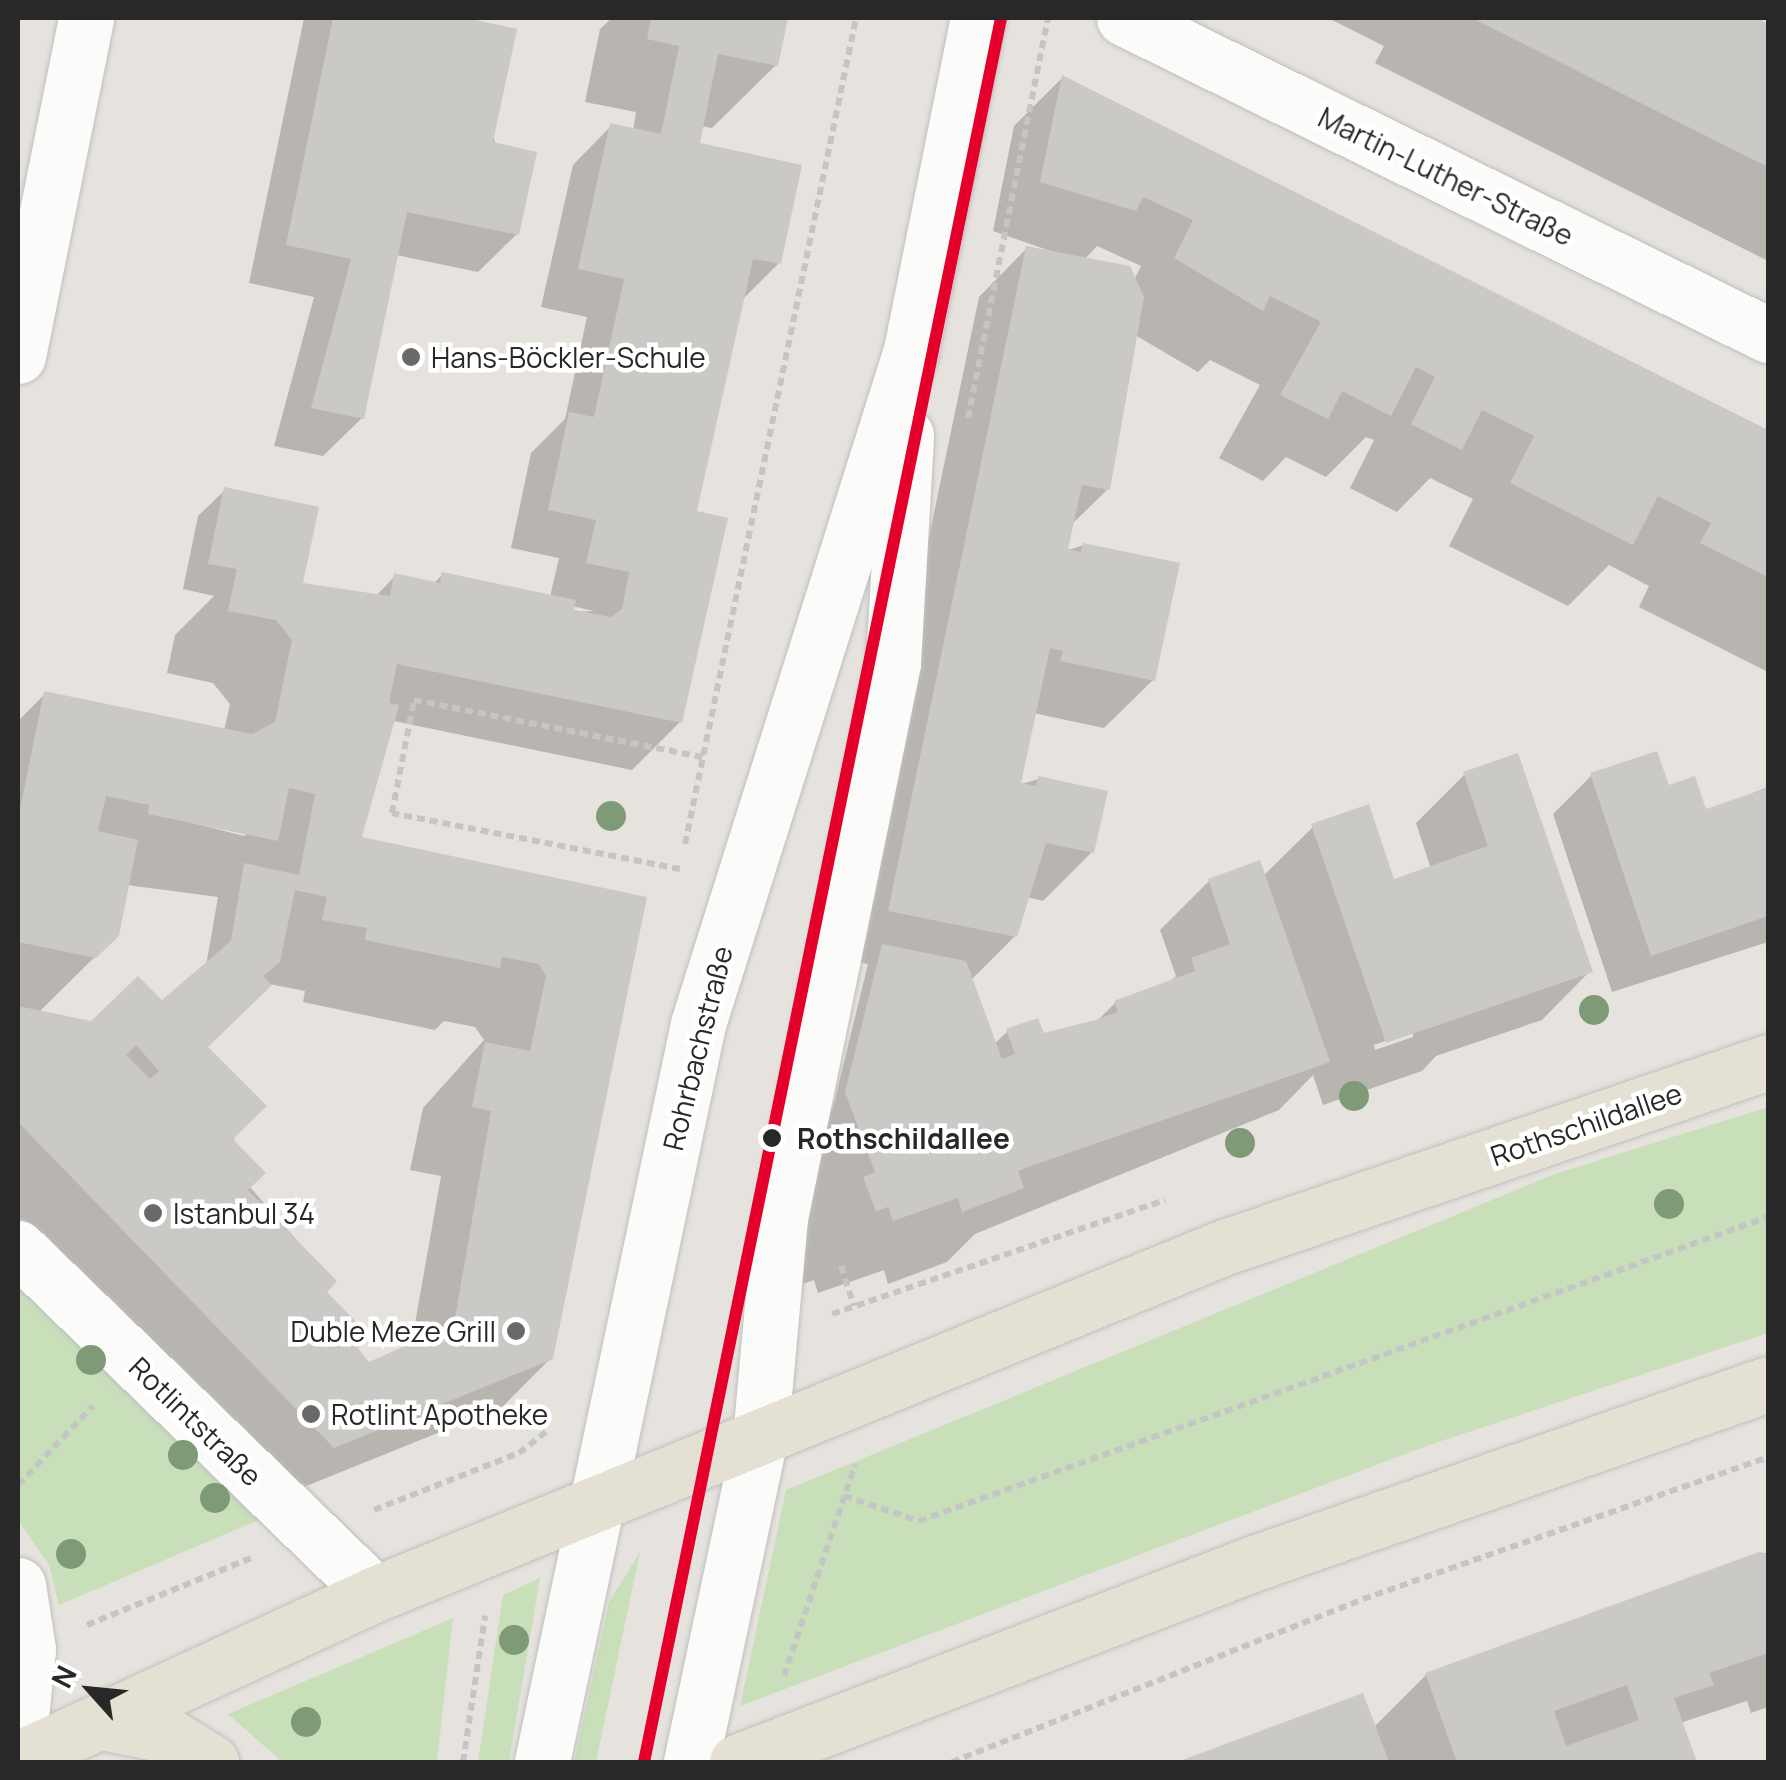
<!DOCTYPE html>
<meta charset="utf-8">
<style>
body{margin:0}
#map{position:relative;width:1786px;height:1780px;overflow:hidden;background:#e6e3de;font-family:Manrope,sans-serif}
div>[style]{position:absolute}
.green>*{inset:0;background:#c8dfba}
.shadow>*{inset:0;background:#0003}
.building>*{inset:0;background:#cbc9c5}
.path>*{height:6px;margin-top:-3px;transform-origin:0;background:repeating-linear-gradient(90deg,#c6c5c5 0 8px,transparent 0 13px)}
.roads{filter:drop-shadow(0 0 2px #c0bfbf) drop-shadow(0 0 2px #c0bfbf)}
.minor>*{height:55px;margin:-27.5px;padding:0 27.5px;transform-origin:27.5px;border-radius:27.5px;background:#fbfbfa}
.tertiary>*{height:55px;margin:-27.5px;padding:0 27.5px;transform-origin:27.5px;border-radius:27.5px;background:#fbfbfa}
.primary>*{height:55px;margin:-27.5px;padding:0 27.5px;transform-origin:27.5px;border-radius:27.5px;background:#e4e0d4}
.tram-1>*{height:12px;margin:-6px;padding:0 6px;transform-origin:6px;border-radius:6px;background:#e4002b}
.trees>*{width:30px;height:30px;margin:-15px;border-radius:50%;background:#7f9a76}
.dots>*{width:28px;height:28px;translate:-50% -50%;box-sizing:border-box;border:5px solid #fff;border-radius:50%}
span{translate:-50% -50%;white-space:nowrap;text-align:center;line-height:1.15;-webkit-text-stroke:9px #fff;paint-order:stroke}
.street-label{font-size:28px;color:#282828}
.poi-label{font-size:28px;color:#282828}
.left{translate:0 -50%;text-align:left}
.right{translate:-100% -50%;text-align:right}
.stop-label{font-size:28px;color:#282828;font-weight:700}
.frame{position:absolute;inset:0;border:20px solid #282828;pointer-events:none}
.north{position:absolute;left:40px;top:1640px;width:100px;height:100px;-webkit-text-stroke:8px #fff;paint-order:stroke;rotate:297deg;font-size:28px;font-weight:700;line-height:40px;text-align:center;color:#282828}
.north::after{content:'';display:block;margin:auto;width:35px;height:45px;background:#282828;clip-path:polygon(50% 0,100% 100%,50% 72%,0 100%)}
</style>
<div id="map">
<div class="green">
<div style="clip-path:polygon(1768px 1107px,1768px 1333px,1429px 1445px,740px 1706px,786px 1490px,1555px 1174px)"></div>
<div style="clip-path:polygon(18px 1271px,270px 1515px,59px 1605px,49px 1565px,18px 1520px)"></div>
<div style="clip-path:polygon(640px 1552px,596px 1762px,574px 1762px,609px 1602px)"></div>
<div style="clip-path:polygon(540px 1578px,509px 1762px,478px 1762px,503px 1595px)"></div>
<div style="clip-path:polygon(453px 1618px,437px 1762px,282px 1762px,228px 1714px)"></div>
</div>
<div class="shadow">
<div style="clip-path:polygon(304px 18px,465px 18px,517px 234px,478px 272px,396px 255px,362px 418px,323px 456px,274px 446px,314px 297px,249px 283px)"></div>
<div style="clip-path:polygon(evenodd,612px 18px,785px 18px,776px 65px,712px 128px,701px 126px,697px 145px,779px 263px,742px 300px,694px 513px,680px 722px,632px 770px,389px 720px,359px 839px,644px 899px,551px 1358px,502px 1407px,284px 1495px,18px 1249px,18px 721px,45px 694px,224px 731px,230px 704px,213px 683px,167px 673px,175px 635px,214px 596px,183px 589px,198px 516px,225px 490px,298px 584px,376px 596px,395px 576px,433px 584px,442px 575px,550px 597px,559px 558px,511px 548px,531px 453px,565px 419px,587px 317px,541px 307px,573px 165px,611px 126px,633px 131px,636px 112px,585px 102px,600px 29px,612px 18px,572px 606px,594px 611px,571px 612px,572px 606px,612px 18px,142px 810px,248px 832px,244px 836px,142px 810px,612px 18px,127px 885px,218px 897px,206px 966px,161px 1005px,92px 1024px,38px 1013px,117px 935px,127px 885px,612px 18px,269px 984px,305px 991px,303px 1002px,435px 1030px,444px 1021px,475px 1027px,484px 1040px,423px 1108px,410px 1170px,441px 1176px,411px 1346px,369px 1365px,302px 1312px,333px 1281px,249px 1186px,205px 1047px,269px 984px)"></div>
<div style="clip-path:polygon(1328px 18px,1751px 18px,1768px 26px,1768px 261px,1375px 63px,1384px 46px)"></div>
<div style="clip-path:polygon(evenodd,1062px 78px,1768px 433px,1768px 672px,1639px 607px,1649px 586px,1609px 565px,1568px 606px,1449px 546px,1473px 499px,1430px 478px,1397px 512px,1350px 488px,1374px 440px,1366px 437px,1326px 477px,1286px 457px,1263px 481px,1219px 458px,1260px 385px,1210px 360px,1198px 372px,1135px 335px,1108px 489px,1070px 526px,1065px 551px,1084px 545px,1153px 680px,1104px 728px,1033px 713px,1018px 785px,1039px 779px,1092px 852px,1043px 901px,1027px 897px,1015px 936px,970px 981px,993px 1045px,1008px 1031px,1042px 1036px,1094px 1024px,1115px 1003px,1169px 983px,1176px 976px,1160px 930px,1209px 881px,1263px 876px,1313px 827px,1393px 882px,1431px 869px,1416px 823px,1464px 775px,1590px 971px,1542px 1020px,1436px 1056px,1422px 1071px,1323px 1105px,1313px 1075px,1279px 1110px,975px 1234px,947px 1262px,888px 1284px,884px 1270px,818px 1293px,814px 1280px,802px 1284px,790px 1253px,773px 1168px,833px 1107px,868px 964px,841px 959px,979px 297px,1027px 248px,1062px 255px,993px 231px,1014px 126px,1062px 78px,1097px 246px,1141px 266px,1134px 280px,1084px 260px,1097px 246px,1062px 78px,1413px 1031px,1413px 1037px,1375px 1050px,1374px 1045px,1413px 1031px)"></div>
<div style="clip-path:polygon(1591px 776px,1704px 812px,1768px 787px,1768px 942px,1612px 992px,1553px 814px)"></div>
<div style="clip-path:polygon(1768px 1552px,1768px 1707px,1751px 1713px,1747px 1701px,1680px 1723px,1695px 1762px,1184px 1762px,1362px 1696px,1373px 1728px,1426px 1675px)"></div>
</div>
<div class="building">
<div style="clip-path:polygon(333px 18px,467px 18px,517px 29px,493px 142px,537px 152px,519px 235px,407px 212px,364px 419px,311px 408px,351px 259px,286px 245px)"></div>
<div style="clip-path:polygon(evenodd,651px 18px,788px 18px,778px 66px,718px 54px,700px 143px,802px 165px,781px 264px,753px 259px,697px 511px,728px 518px,682px 723px,397px 664px,389px 703px,399px 705px,362px 837px,647px 897px,553px 1359px,334px 1448px,18px 1122px,18px 1006px,91px 1021px,138px 976px,162px 1000px,231px 941px,244px 863px,299px 875px,315px 794px,289px 788px,278px 841px,148px 814px,149px 805px,106px 796px,98px 831px,138px 840px,119px 936px,96px 958px,18px 942px,18px 819px,44px 691px,252px 734px,275px 722px,292px 640px,276px 620px,228px 611px,237px 569px,208px 564px,224px 487px,319px 507px,303px 583px,390px 596px,394px 573px,440px 583px,442px 572px,576px 600px,574px 610px,611px 617px,622px 609px,629px 572px,586px 563px,596px 520px,548px 510px,569px 412px,594px 417px,624px 279px,578px 269px,610px 123px,661px 134px,679px 46px,647px 39px,651px 18px,295px 890px,327px 897px,322px 920px,367px 928px,365px 940px,500px 968px,502px 957px,539px 964px,546px 976px,530px 1051px,485px 1042px,472px 1107px,491px 1111px,454px 1324px,369px 1362px,358px 1348px,366px 1342px,360px 1326px,327px 1292px,337px 1281px,248px 1190px,266px 1173px,233px 1139px,267px 1106px,208px 1047px,272px 985px,263px 976px,280px 962px,295px 890px,651px 18px,136px 1045px,159px 1071px,150px 1079px,126px 1055px,136px 1045px)"></div>
<div style="clip-path:polygon(1472px 18px,1757px 18px,1768px 24px,1768px 167px)"></div>
<div style="clip-path:polygon(1062px 75px,1768px 430px,1768px 577px,1700px 543px,1711px 523px,1658px 496px,1633px 545px,1510px 483px,1534px 436px,1482px 410px,1462px 450px,1411px 424px,1435px 377px,1416px 367px,1391px 416px,1342px 391px,1328px 419px,1280px 395px,1321px 322px,1270px 296px,1263px 311px,1174px 258px,1193px 220px,1143px 197px,1136px 211px,1040px 182px)"></div>
<div style="clip-path:polygon(1026px 246px,1130px 266px,1144px 297px,1110px 490px,1082px 485px,1068px 549px,1081px 552px,1083px 543px,1180px 563px,1155px 681px,1060px 661px,1063px 651px,1050px 648px,1021px 783px,1036px 786px,1038px 776px,1108px 791px,1094px 853px,1046px 843px,1017px 937px,888px 911px)"></div>
<div style="clip-path:polygon(1657px 751px,1669px 785px,1695px 776px,1706px 809px,1768px 788px,1768px 916px,1651px 956px,1590px 773px)"></div>
<div style="clip-path:polygon(1518px 753px,1593px 972px,1386px 1043px,1311px 824px,1369px 804px,1394px 879px,1439px 863px,1488px 846px,1463px 772px)"></div>
<div style="clip-path:polygon(1260px 860px,1330px 1062px,1034px 1165px,1018px 1171px,1024px 1188px,962px 1212px,958px 1198px,893px 1221px,888px 1207px,876px 1211px,863px 1177px,875px 1172px,845px 1092px,882px 944px,966px 961px,1002px 1059px,1015px 1054px,1006px 1029px,1038px 1018px,1044px 1033px,1095px 1020px,1118px 1012px,1114px 1001px,1195px 971px,1191px 958px,1230px 944px,1208px 879px)"></div>
<div style="clip-path:polygon(evenodd,1759px 1552px,1768px 1554px,1768px 1653px,1709px 1673px,1714px 1685px,1674px 1698px,1697px 1762px,1457px 1762px,1425px 1673px,1759px 1552px,1627px 1685px,1639px 1720px,1566px 1746px,1554px 1711px,1627px 1685px)"></div>
<div style="clip-path:polygon(1363px 1693px,1389px 1762px,1177px 1762px)"></div>
</div>
<div class="path">
<div style="left:968px;top:418px;width:408px;rotate:-78.7deg"></div>
<div style="left:685px;top:844px;width:844px;rotate:-78.3deg"></div>
<div style="left:680px;top:869px;width:293px;rotate:-169deg"></div>
<div style="left:392px;top:813px;width:115px;rotate:-79deg"></div>
<div style="left:414px;top:700px;width:295px;rotate:11.2deg"></div>
<div style="left:841px;top:1266px;width:42px;rotate:72deg"></div>
<div style="left:832px;top:1314px;width:352px;rotate:-18.9deg"></div>
<div style="left:18px;top:1485px;width:109px;rotate:-46.5deg"></div>
<div style="left:844px;top:1496px;width:79px;rotate:18.4deg"></div>
<div style="left:919px;top:1521px;width:902px;rotate:-19.7deg"></div>
<div style="left:374px;top:1510px;width:156px;rotate:-21.5deg"></div>
<div style="left:519px;top:1453px;width:37px;rotate:-38deg"></div>
<div style="left:87px;top:1625px;width:177px;rotate:-22.2deg"></div>
<div style="left:784px;top:1676px;width:223px;rotate:-71.4deg"></div>
<div style="left:463px;top:1762px;width:148px;rotate:-81.4deg"></div>
<div style="left:952px;top:1762px;width:442px;rotate:-21.6deg"></div>
<div style="left:1363px;top:1599px;width:429px;rotate:-19.3deg"></div>
</div>
<div class="roads">
<div class="minor">
<div style="left:1124px;top:18px;width:718px;rotate:26.21deg"></div>
<div style="left:18px;top:356px;width:345px;rotate:-78.6deg"></div>
<div style="left:18px;top:1248px;width:497px;rotate:44.1deg"></div>
<div style="left:18px;top:1585px;width:65px;rotate:81.1deg"></div>
<div style="left:28px;top:1649px;width:97px;rotate:95.9deg"></div>
</div>
<div class="tertiary">
<div style="left:542px;top:1762px;width:754px;rotate:-78.06deg"></div>
<div style="left:698px;top:1024px;width:707px;rotate:-72.46deg"></div>
<div style="left:911px;top:350px;width:339px;rotate:-78.6deg"></div>
<div style="left:691px;top:1762px;width:331px;rotate:-78deg"></div>
<div style="left:760px;top:1438px;width:221px;rotate:-84.8deg"></div>
<div style="left:780px;top:1218px;width:566px;rotate:-78.49deg"></div>
<div style="left:893px;top:663px;width:228px;rotate:-86.7deg"></div>
</div>
<div class="primary">
<div style="left:102px;top:1722px;width:66px;rotate:11.3deg"></div>
<div style="left:167px;top:1735px;width:52px;rotate:31.5deg"></div>
<div style="left:18px;top:1759px;width:393px;rotate:-24.8deg"></div>
<div style="left:375px;top:1594px;width:918px;rotate:-22.21deg"></div>
<div style="left:1225px;top:1247px;width:574px;rotate:-18.81deg"></div>
<div style="left:737px;top:1762px;width:552px;rotate:-21.03deg"></div>
<div style="left:1252px;top:1564px;width:546px;rotate:-19.23deg"></div>
</div>
</div>
<div class="tram-1">
<div style="left:644px;top:1762px;width:1780px;rotate:-78.43deg"></div>
</div>
<div class="trees">
<div style="left:611px;top:816px"></div>
<div style="left:1594px;top:1010px"></div>
<div style="left:1354px;top:1096px"></div>
<div style="left:1240px;top:1143px"></div>
<div style="left:1669px;top:1204px"></div>
<div style="left:91px;top:1360px"></div>
<div style="left:183px;top:1455px"></div>
<div style="left:215px;top:1498px"></div>
<div style="left:71px;top:1554px"></div>
<div style="left:514px;top:1640px"></div>
<div style="left:306px;top:1722px"></div>
</div>
<div class="dots">
<div style="left:411px;top:357px;background:#6a6968"></div>
<div style="left:772px;top:1138px;background:#282828"></div>
<div style="left:153px;top:1213px;background:#6a6968"></div>
<div style="left:516px;top:1331px;background:#6a6968"></div>
<div style="left:311px;top:1414px;background:#6a6968"></div>
</div>
<div class="street-label">
<span style="left:1446px;top:176px;rotate:26deg">Martin-Luther-Straße</span>
<span style="left:697px;top:1048px;rotate:-76deg">Rohrbachstraße</span>
<span style="left:1586px;top:1124px;rotate:-19deg">Rothschildallee</span>
<span style="left:196px;top:1421px;rotate:44deg">Rotlintstraße</span>
</div>
<div class="poi-label">
<span class="left" style="left:431px;top:357px">Hans-Böckler-Schule</span>
<span class="left" style="left:173px;top:1213px">Istanbul 34</span>
<span class="right" style="left:496px;top:1331px">Duble Meze Grill</span>
<span class="left" style="left:331px;top:1414px">Rotlint Apotheke</span>
</div>
<div class="stop-label">
<span class="left" style="left:797px;top:1138px">Rothschildallee</span>
</div>
<div class="frame"></div>
<div class="north">N</div>
</div>
